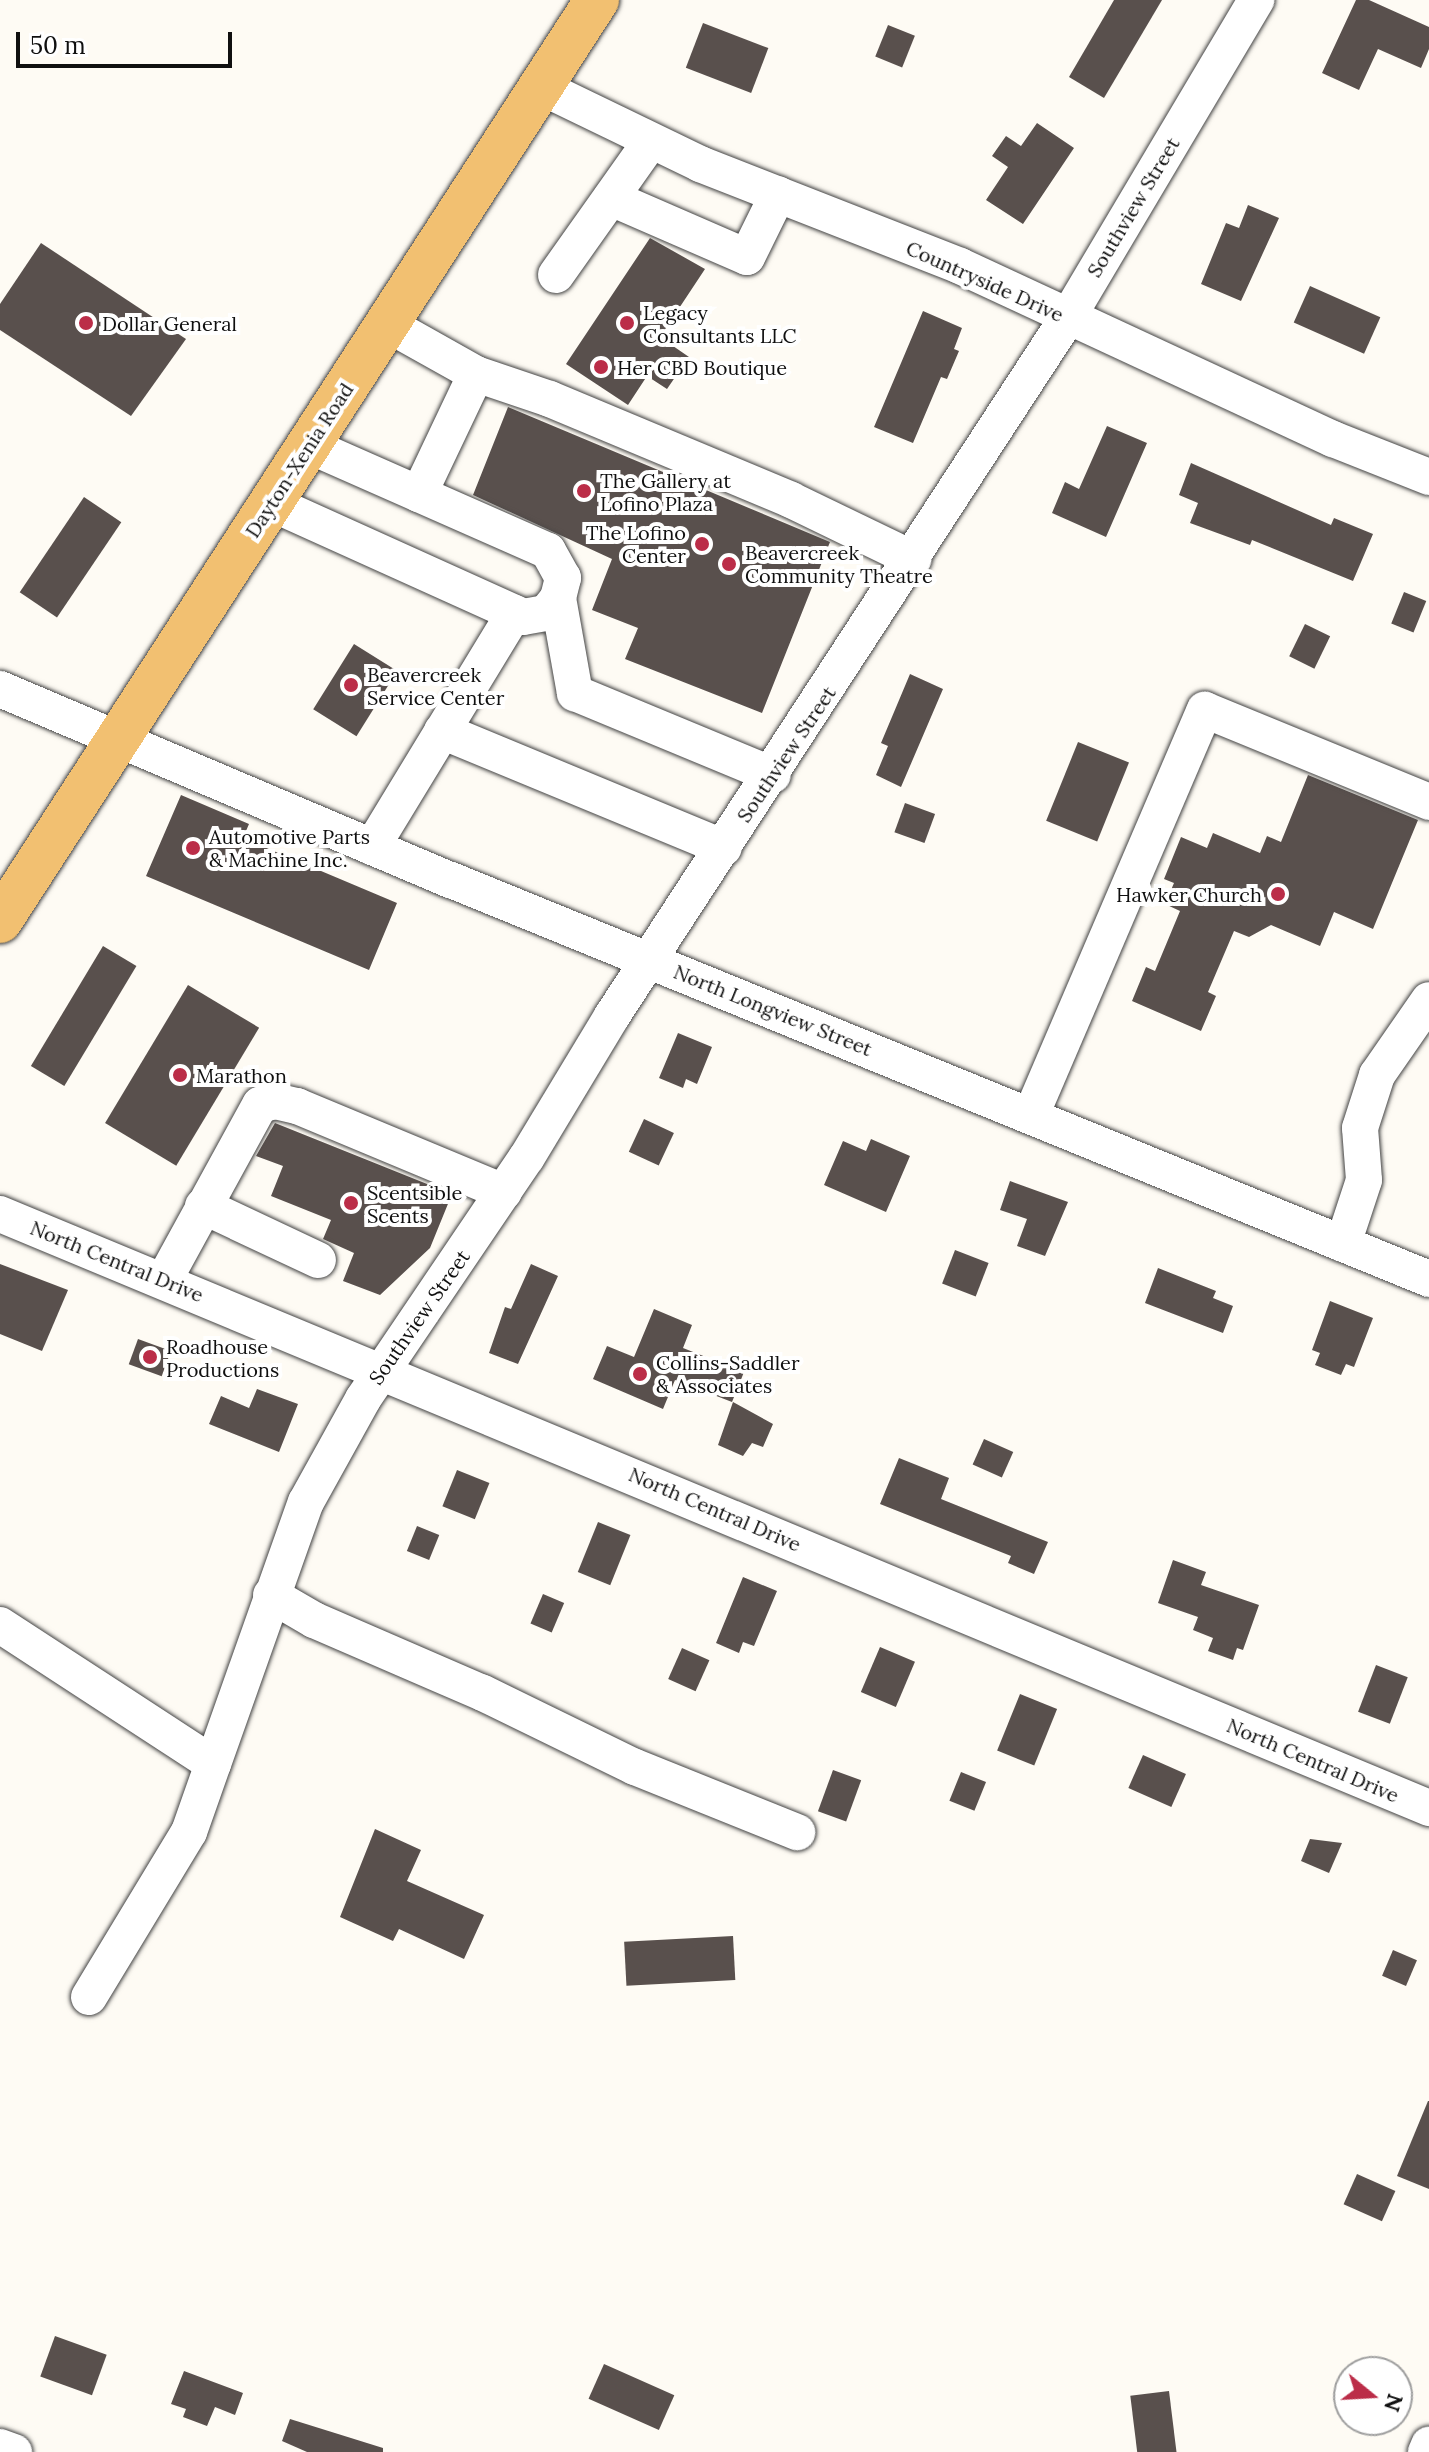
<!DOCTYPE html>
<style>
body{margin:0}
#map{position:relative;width:1429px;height:2452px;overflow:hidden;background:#fefbf4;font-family:Lora,serif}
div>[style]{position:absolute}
.building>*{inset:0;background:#59504d;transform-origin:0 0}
.roads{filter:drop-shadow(0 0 2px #434343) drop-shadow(0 0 2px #434343)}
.minor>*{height:36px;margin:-18px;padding:0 18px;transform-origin:18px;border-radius:18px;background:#fff}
.major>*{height:44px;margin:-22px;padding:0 22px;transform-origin:22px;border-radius:22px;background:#f2c071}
.dots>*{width:22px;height:22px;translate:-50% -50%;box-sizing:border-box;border:4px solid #fff;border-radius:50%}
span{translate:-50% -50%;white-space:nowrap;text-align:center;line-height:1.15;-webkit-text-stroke:8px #fff;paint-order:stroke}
.street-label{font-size:20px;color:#101010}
.poi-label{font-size:20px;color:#101010}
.left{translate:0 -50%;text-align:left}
.right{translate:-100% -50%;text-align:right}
.north{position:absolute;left:1333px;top:2356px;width:80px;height:80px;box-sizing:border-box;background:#fff;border:2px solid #9f9f9f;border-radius:50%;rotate:108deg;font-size:22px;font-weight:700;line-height:32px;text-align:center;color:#101010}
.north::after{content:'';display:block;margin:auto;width:28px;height:36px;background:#bb2d48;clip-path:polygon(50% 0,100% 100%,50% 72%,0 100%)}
.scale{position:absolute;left:16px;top:32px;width:216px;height:36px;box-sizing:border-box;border:4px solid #101010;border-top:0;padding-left:10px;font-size:24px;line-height:28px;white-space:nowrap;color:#101010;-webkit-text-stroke:6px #fff;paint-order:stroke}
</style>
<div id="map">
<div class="building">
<div style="clip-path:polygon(1114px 0,1162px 0,1104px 98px,1069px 77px)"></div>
<div style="clip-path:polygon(1356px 0,1369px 0,1429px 27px,1429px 49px,1421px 68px,1378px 49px,1359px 90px,1322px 73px)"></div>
<div style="left:703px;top:23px;width:70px;height:48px;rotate:21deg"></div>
<div style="left:888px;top:25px;width:29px;height:34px;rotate:22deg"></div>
<div style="clip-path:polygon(1037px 123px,1074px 148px,1023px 224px,986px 200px,1008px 167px,992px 156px,1006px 136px,1021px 146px)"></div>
<div style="clip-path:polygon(1248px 205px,1279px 218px,1241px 301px,1201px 284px,1226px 223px,1239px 228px)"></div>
<div style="clip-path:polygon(650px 238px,705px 269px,660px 337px,689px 357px,667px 389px,647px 376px,628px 405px,566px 364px)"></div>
<div style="clip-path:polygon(41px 243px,186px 339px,131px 416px,0 330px,0 304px)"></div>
<div style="left:1310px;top:286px;width:77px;height:40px;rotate:24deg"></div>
<div style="clip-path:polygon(923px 311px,962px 328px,954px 349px,959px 351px,947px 379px,941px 377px,913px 443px,874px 427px)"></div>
<div style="clip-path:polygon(508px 407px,830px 542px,762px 713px,625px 659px,638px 628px,592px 610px,612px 559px,473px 495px)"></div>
<div style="clip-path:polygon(1107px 426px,1147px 443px,1106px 537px,1052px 513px,1065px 482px,1079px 489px)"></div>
<div style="clip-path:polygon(1191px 463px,1331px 525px,1334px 518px,1373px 534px,1353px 581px,1252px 540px,1250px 545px,1190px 523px,1198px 503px,1179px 495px)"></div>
<div style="left:84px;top:497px;width:45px;height:115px;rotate:34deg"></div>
<div style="left:1404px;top:592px;width:24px;height:34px;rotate:22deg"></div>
<div style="left:1305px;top:624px;width:28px;height:36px;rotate:26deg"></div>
<div style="left:354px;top:644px;width:51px;height:77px;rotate:32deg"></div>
<div style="clip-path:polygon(910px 674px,943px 689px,901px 787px,876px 775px,888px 746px,881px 743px)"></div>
<div style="left:1078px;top:742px;width:55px;height:85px;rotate:22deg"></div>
<div style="clip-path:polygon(1308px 775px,1418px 820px,1373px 929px,1334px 912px,1320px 946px,1271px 925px,1249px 937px,1234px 931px,1208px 992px,1216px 996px,1201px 1031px,1132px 1001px,1146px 967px,1155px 971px,1180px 911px,1165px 904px,1174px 883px,1164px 879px,1181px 837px,1207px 848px,1213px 833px,1260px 853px,1267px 836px,1281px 842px)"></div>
<div style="clip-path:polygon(181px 795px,249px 824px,243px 838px,397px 903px,369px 970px,146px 876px)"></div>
<div style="left:905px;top:803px;width:32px;height:31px;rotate:20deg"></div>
<div style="left:103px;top:946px;width:39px;height:140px;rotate:31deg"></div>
<div style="left:188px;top:985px;width:83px;height:161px;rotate:31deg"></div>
<div style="clip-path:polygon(678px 1033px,712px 1047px,697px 1084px,686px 1079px,683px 1088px,659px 1078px)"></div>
<div style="left:644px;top:1119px;width:33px;height:36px;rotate:25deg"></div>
<div style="clip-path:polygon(275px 1123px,452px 1194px,430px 1248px,380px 1295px,343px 1281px,354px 1253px,323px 1239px,331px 1220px,271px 1196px,283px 1166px,256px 1156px)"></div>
<div style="clip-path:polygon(871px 1139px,910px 1156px,886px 1212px,824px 1185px,843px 1141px,866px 1151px)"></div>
<div style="clip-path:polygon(1010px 1181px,1068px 1202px,1045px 1256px,1017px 1246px,1027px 1219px,1000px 1210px)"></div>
<div style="left:955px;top:1250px;width:36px;height:36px;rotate:21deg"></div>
<div style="clip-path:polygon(0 1264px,68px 1290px,42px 1351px,0 1334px)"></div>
<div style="clip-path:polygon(531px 1264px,558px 1276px,518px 1364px,489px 1353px,505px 1307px,511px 1309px)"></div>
<div style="clip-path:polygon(1158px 1268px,1216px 1291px,1213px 1298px,1233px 1306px,1223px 1333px,1145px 1303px)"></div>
<div style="clip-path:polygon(1330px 1301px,1373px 1318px,1354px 1367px,1346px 1364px,1341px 1375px,1315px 1365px,1320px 1353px,1312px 1350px)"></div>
<div style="clip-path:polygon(654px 1309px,692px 1325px,683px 1348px,744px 1372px,732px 1402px,675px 1380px,663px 1409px,593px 1379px,607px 1346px,634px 1357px)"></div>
<div style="left:138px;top:1339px;width:35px;height:27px;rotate:20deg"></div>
<div style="clip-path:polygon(257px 1389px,298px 1404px,279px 1452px,209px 1424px,221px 1396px,249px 1408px)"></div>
<div style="clip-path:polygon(733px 1402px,773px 1424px,763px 1447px,752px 1443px,743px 1456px,718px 1445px)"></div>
<div style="left:984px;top:1439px;width:32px;height:28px;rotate:24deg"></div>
<div style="clip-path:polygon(899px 1458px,949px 1478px,941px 1499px,1048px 1542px,1034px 1574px,1008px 1563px,1011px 1556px,880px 1504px)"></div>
<div style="left:457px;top:1470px;width:35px;height:39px;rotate:22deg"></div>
<div style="left:598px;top:1522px;width:35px;height:54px;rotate:22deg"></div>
<div style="left:417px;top:1526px;width:24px;height:27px;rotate:22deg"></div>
<div style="clip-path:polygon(1173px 1560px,1206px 1572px,1201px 1585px,1259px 1605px,1243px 1650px,1237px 1648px,1233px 1660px,1208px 1651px,1213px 1638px,1193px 1630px,1198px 1617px,1158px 1603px)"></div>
<div style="clip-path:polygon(743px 1577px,777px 1591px,754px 1646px,743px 1642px,739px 1653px,716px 1643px)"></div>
<div style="left:543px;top:1594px;width:23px;height:32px;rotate:23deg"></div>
<div style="left:880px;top:1647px;width:38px;height:49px;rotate:23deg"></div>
<div style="left:682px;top:1648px;width:30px;height:34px;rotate:24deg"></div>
<div style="left:1376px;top:1665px;width:34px;height:50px;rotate:21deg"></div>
<div style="left:1020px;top:1694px;width:40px;height:61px;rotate:22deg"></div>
<div style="left:1143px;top:1755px;width:47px;height:36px;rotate:24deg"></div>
<div style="left:833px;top:1770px;width:30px;height:44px;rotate:20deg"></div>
<div style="left:961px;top:1772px;width:27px;height:31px;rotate:22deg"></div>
<div style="clip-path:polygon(375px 1829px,421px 1850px,407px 1881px,484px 1915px,464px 1959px,399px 1929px,393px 1941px,340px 1917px)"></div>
<div style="clip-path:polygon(1310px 1839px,1342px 1843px,1329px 1873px,1301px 1861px)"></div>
<div style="left:733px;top:1936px;width:44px;height:109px;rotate:87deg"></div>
<div style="left:1393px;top:1950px;width:26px;height:28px;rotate:23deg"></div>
<div style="clip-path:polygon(1428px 2101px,1429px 2101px,1429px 2189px,1397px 2176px)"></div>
<div style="left:1357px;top:2174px;width:42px;height:33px;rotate:24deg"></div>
<div style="left:55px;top:2336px;width:55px;height:43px;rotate:20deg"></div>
<div style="left:604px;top:2364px;width:77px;height:38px;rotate:24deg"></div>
<div style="clip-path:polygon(184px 2371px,243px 2393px,235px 2415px,215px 2407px,207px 2426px,183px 2417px,186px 2409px,171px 2404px)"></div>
<div style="left:1169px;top:2391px;width:62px;height:39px;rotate:83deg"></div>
<div style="clip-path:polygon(290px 2419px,383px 2448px,383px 2452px,307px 2452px,282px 2441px)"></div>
</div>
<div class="roads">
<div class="minor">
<div style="left:541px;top:87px;width:177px;rotate:25.8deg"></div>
<div style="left:700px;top:164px;width:279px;rotate:21.4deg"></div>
<div style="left:960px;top:266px;width:411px;rotate:24.9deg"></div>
<div style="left:1333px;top:439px;width:103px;rotate:21.6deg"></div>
<div style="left:611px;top:198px;width:148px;rotate:23.5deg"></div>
<div style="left:747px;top:257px;width:70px;rotate:-63.8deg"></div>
<div style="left:556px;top:275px;width:164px;rotate:-54.7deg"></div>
<div style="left:387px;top:324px;width:102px;rotate:29.3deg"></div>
<div style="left:476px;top:374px;width:133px;rotate:115.4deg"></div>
<div style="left:476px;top:374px;width:78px;rotate:18.7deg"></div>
<div style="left:550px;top:399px;width:261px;rotate:22.7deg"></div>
<div style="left:791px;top:500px;width:136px;rotate:25.8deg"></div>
<div style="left:271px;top:503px;width:277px;rotate:24.3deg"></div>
<div style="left:523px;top:617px;width:23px;rotate:-10deg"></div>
<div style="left:546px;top:613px;width:19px;rotate:-51deg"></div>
<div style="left:558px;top:598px;width:21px;rotate:-76deg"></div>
<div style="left:563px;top:578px;width:31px;rotate:-119deg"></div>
<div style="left:548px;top:551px;width:262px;rotate:-156.2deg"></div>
<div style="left:558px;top:598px;width:97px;rotate:79.9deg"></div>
<div style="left:575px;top:693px;width:214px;rotate:22.5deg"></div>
<div style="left:0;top:689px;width:490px;rotate:23deg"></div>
<div style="left:451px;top:880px;width:1056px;rotate:22.19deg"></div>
<div style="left:442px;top:731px;width:305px;rotate:22.5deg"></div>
<div style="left:372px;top:847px;width:274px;rotate:-58.7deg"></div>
<div style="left:1031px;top:1115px;width:441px;rotate:-66.8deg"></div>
<div style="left:1205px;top:710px;width:242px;rotate:22.3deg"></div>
<div style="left:203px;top:1206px;width:127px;rotate:25.2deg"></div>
<div style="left:0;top:1214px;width:1548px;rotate:22.57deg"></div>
<div style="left:1343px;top:1244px;width:67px;rotate:-71.8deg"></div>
<div style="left:1364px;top:1180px;width:52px;rotate:-94.4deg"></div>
<div style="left:1360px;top:1128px;width:56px;rotate:-72.2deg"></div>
<div style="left:1377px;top:1075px;width:91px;rotate:-55.3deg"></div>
<div style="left:164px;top:1280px;width:200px;rotate:-61.3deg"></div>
<div style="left:260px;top:1105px;width:16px;rotate:-15deg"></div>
<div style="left:275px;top:1101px;width:23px;rotate:13deg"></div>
<div style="left:297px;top:1106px;width:224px;rotate:22.6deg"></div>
<div style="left:271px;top:1595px;width:50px;rotate:30.2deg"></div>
<div style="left:314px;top:1620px;width:184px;rotate:23.4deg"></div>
<div style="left:483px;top:1693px;width:169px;rotate:26deg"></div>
<div style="left:635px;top:1767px;width:175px;rotate:21.9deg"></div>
<div style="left:0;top:1625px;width:254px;rotate:33.1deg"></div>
<div style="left:213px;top:1764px;width:278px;rotate:-70.5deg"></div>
<div style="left:306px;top:1502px;width:118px;rotate:-61deg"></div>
<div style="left:363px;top:1399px;width:292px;rotate:-55.9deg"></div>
<div style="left:527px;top:1157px;width:165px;rotate:-58.9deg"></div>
<div style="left:612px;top:1016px;width:835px;rotate:-56.88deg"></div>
<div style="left:1068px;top:317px;width:369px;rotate:-59.3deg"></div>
<div style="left:89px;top:1997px;width:193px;rotate:-58.8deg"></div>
<div style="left:189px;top:1832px;width:72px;rotate:-70.6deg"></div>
<div style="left:0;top:2447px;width:15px;rotate:20deg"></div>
<div style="left:1426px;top:2452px;width:8px;rotate:-67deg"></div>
</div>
<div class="major">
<div style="left:0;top:921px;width:1098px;rotate:-57.05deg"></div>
</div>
</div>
<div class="dots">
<div style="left:86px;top:323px;background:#bb2d48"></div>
<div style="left:627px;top:323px;background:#bb2d48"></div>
<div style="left:601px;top:367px;background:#bb2d48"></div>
<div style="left:584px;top:491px;background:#bb2d48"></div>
<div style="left:702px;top:544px;background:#bb2d48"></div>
<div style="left:729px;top:564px;background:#bb2d48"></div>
<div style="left:351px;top:685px;background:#bb2d48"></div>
<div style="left:193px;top:848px;background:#bb2d48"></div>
<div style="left:1278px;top:894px;background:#bb2d48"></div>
<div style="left:180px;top:1075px;background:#bb2d48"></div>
<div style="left:351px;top:1203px;background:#bb2d48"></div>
<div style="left:150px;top:1357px;background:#bb2d48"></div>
<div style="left:640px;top:1374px;background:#bb2d48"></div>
</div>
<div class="street-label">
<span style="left:1133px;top:207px;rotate:-59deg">Southview Street</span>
<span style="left:985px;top:281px;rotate:24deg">Countryside Drive</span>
<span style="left:299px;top:460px;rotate:-57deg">Dayton-Xenia Road</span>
<span style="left:786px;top:754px;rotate:-56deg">Southview Street</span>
<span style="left:773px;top:1010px;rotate:22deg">North Longview Street</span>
<span style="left:117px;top:1261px;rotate:22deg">North Central Drive</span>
<span style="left:419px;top:1317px;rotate:-55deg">Southview Street</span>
<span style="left:715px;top:1509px;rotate:23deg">North Central Drive</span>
<span style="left:1313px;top:1760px;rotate:23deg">North Central Drive</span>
</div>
<div class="poi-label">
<span class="left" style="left:643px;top:324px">Legacy<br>Consultants LLC</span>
<span class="left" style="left:102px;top:323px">Dollar General</span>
<span class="left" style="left:617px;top:367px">Her CBD Boutique</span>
<span class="left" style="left:600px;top:492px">The Gallery at<br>Lofino Plaza</span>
<span class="right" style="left:686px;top:544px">The Lofino<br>Center</span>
<span class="left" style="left:745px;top:564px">Beavercreek<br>Community Theatre</span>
<span class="left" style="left:367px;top:686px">Beavercreek<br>Service Center</span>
<span class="left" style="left:209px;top:848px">Automotive Parts<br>&amp; Machine Inc.</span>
<span class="right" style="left:1262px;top:894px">Hawker Church</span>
<span class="left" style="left:196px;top:1075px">Marathon</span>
<span class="left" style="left:367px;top:1204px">Scentsible<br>Scents</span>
<span class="left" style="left:166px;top:1358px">Roadhouse<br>Productions</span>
<span class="left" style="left:656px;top:1374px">Collins-Saddler<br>&amp; Associates</span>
</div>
<div class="north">N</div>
<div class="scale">50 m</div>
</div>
